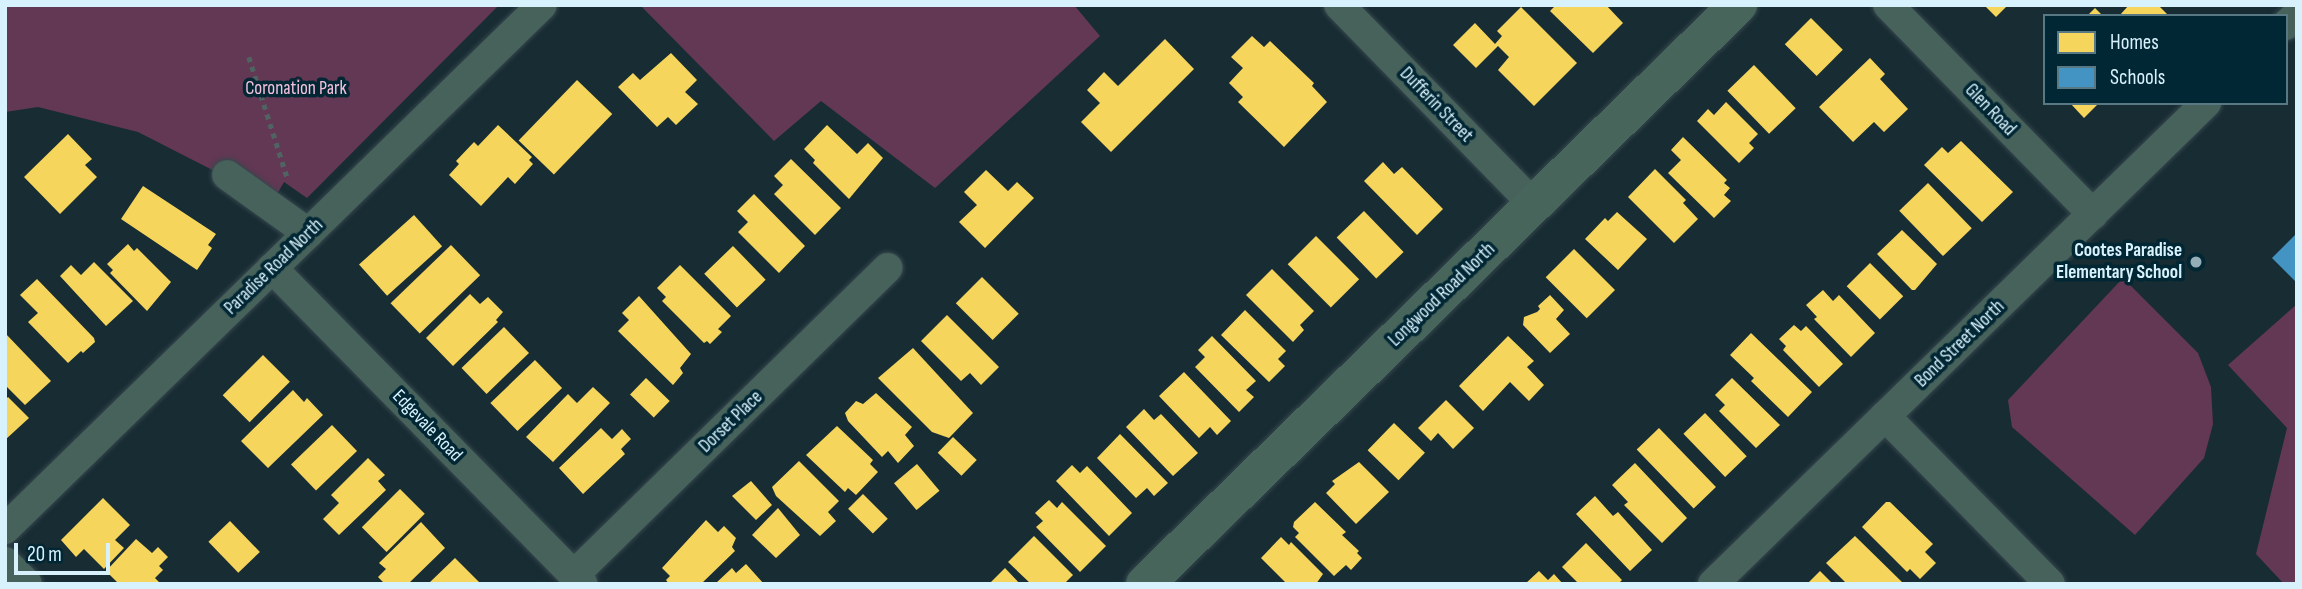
<!DOCTYPE html>
<style>
body{margin:0}
#map{position:relative;width:2302px;height:589px;overflow:hidden;background:#182c33;font-family:"Sofia Sans Condensed",sans-serif}
div>[style]{position:absolute}
.green>*{inset:0;background:#633854}
.homes>*{inset:0;background:#f6d55c;transform-origin:0 0}
.schools>*{inset:0;background:#4393c3}
.path>*{height:4.5px;margin-top:-2.25px;transform-origin:0;background:repeating-linear-gradient(90deg,#4f6462 0 5px,transparent 0 10px)}
.roads{filter:drop-shadow(0 0 2px #35474d) drop-shadow(0 0 2px #35474d)}
.street>*{height:30px;margin:-15px;padding:0 15px;transform-origin:15px;border-radius:15px;background:#47615b}
.secondary>*{height:38px;margin:-19px;padding:0 19px;transform-origin:19px;border-radius:19px;background:#48655c}
.dots>*{width:19px;height:19px;translate:-50% -50%;box-sizing:border-box;border:4px solid #022734;border-radius:50%}
span{translate:-50% -50%;white-space:nowrap;text-align:center;line-height:1.15;-webkit-text-stroke:7px #022734;paint-order:stroke}
.park-label{font-size:19px;color:#f5c2dd}
.street-label{font-size:19px;color:#d8f2fd}
.poi-label{font-size:19px;color:#d8f2fd;font-weight:700}
.right{translate:-100% -50%;text-align:right}
.frame{position:absolute;inset:0;border:7px solid #d8f2fd;pointer-events:none}
.legend{position:absolute;left:2043px;top:14px;width:245px;height:91px;box-sizing:border-box;background:#022734;border:2px solid #587884;margin:0;padding:9px 12px;list-style:none;font-size:21px;color:#d8f2fd}
.legend li{display:flex;align-items:center;gap:14px;height:35px}
.legend b{width:35px;border:2px solid #587884}
.scale{position:absolute;left:14px;top:543px;width:96px;height:32px;box-sizing:border-box;border:4px solid #d8f2fd;border-top:0;padding-left:9px;font-size:21px;line-height:24px;white-space:nowrap;color:#d8f2fd;-webkit-text-stroke:5px #022734;paint-order:stroke}
</style>
<div id="map">
<div class="green">
<div style="clip-path:polygon(5px 5px,499px 5px,307px 198px,284px 182px,273px 201px,138px 132px,38px 107px,5px 112px)"></div>
<div style="clip-path:polygon(640px 5px,1074px 5px,1100px 36px,935px 188px,821px 101px,774px 141px)"></div>
<div style="clip-path:polygon(2123px 278px,2198px 353px,2211px 387px,2213px 424px,2204px 458px,2135px 535px,2012px 427px,2008px 400px)"></div>
<div style="clip-path:polygon(2297px 304px,2297px 584px,2284px 584px,2256px 554px,2287px 428px,2228px 365px)"></div>
</div>
<div class="homes">
<div style="clip-path:polygon(1556px 5px,1606px 5px,1623px 23px,1593px 53px,1550px 11px)"></div>
<div style="clip-path:polygon(1984px 5px,2008px 5px,1996px 17px)"></div>
<div style="clip-path:polygon(2129px 5px,2158px 5px,2169px 16px,2119px 16px)"></div>
<div style="clip-path:polygon(1521px 7px,1577px 63px,1534px 106px,1498px 70px,1509px 57px,1498px 46px,1476px 68px,1453px 45px,1475px 23px,1495px 44px,1502px 36px,1497px 31px)"></div>
<div style="clip-path:polygon(2095px 8px,2103px 16px,2087px 16px)"></div>
<div style="left:1811px;top:18px;width:45px;height:37px;rotate:45deg"></div>
<div style="clip-path:polygon(1252px 36px,1264px 47px,1270px 41px,1314px 83px,1312px 86px,1327px 102px,1284px 147px,1238px 102px,1243px 97px,1229px 83px,1243px 68px,1231px 57px)"></div>
<div style="clip-path:polygon(1165px 39px,1194px 69px,1111px 152px,1081px 122px,1100px 103px,1087px 90px,1104px 72px,1118px 86px)"></div>
<div style="clip-path:polygon(671px 53px,697px 80px,685px 92px,698px 104px,676px 125px,668px 117px,657px 127px,618px 87px,633px 73px,640px 80px)"></div>
<div style="clip-path:polygon(1870px 58px,1885px 74px,1880px 79px,1908px 109px,1884px 132px,1874px 122px,1853px 142px,1819px 107px)"></div>
<div style="left:1754px;top:65px;width:60px;height:37px;rotate:46deg"></div>
<div style="left:577px;top:80px;width:49px;height:84px;rotate:44deg"></div>
<div style="clip-path:polygon(1726px 102px,1758px 134px,1749px 143px,1754px 148px,1739px 163px,1697px 121px,1708px 109px,1714px 115px)"></div>
<div style="clip-path:polygon(2070px 103px,2099px 103px,2084px 118px)"></div>
<div style="clip-path:polygon(498px 125px,532px 157px,529px 160px,533px 164px,515px 184px,508px 177px,481px 206px,449px 175px,459px 164px,456px 161px,474px 142px,478px 146px)"></div>
<div style="clip-path:polygon(827px 125px,857px 154px,868px 143px,883px 158px,849px 199px,813px 163px,815px 160px,804px 149px)"></div>
<div style="clip-path:polygon(68px 134px,92px 159px,85px 165px,97px 177px,60px 214px,24px 177px)"></div>
<div style="clip-path:polygon(1683px 137px,1727px 180px,1724px 183px,1730px 188px,1724px 195px,1731px 201px,1714px 218px,1668px 173px,1681px 160px,1671px 150px)"></div>
<div style="clip-path:polygon(1961px 141px,2013px 192px,1982px 222px,1924px 165px,1942px 147px,1948px 153px)"></div>
<div style="clip-path:polygon(791px 159px,841px 208px,815px 235px,774px 194px,783px 185px,774px 176px)"></div>
<div style="clip-path:polygon(1383px 162px,1394px 174px,1402px 167px,1443px 209px,1417px 235px,1364px 181px)"></div>
<div style="clip-path:polygon(1655px 169px,1686px 200px,1683px 203px,1698px 219px,1674px 243px,1628px 197px)"></div>
<div style="clip-path:polygon(986px 170px,1008px 191px,1017px 182px,1034px 198px,985px 248px,959px 222px,977px 205px,964px 192px)"></div>
<div style="left:1928px;top:183px;width:63px;height:40px;rotate:46deg"></div>
<div style="clip-path:polygon(143px 186px,216px 234px,208px 245px,212px 248px,197px 270px,121px 219px)"></div>
<div style="clip-path:polygon(754px 194px,805px 246px,779px 273px,738px 232px,748px 222px,737px 211px)"></div>
<div style="left:1364px;top:211px;width:57px;height:38px;rotate:46deg"></div>
<div style="clip-path:polygon(1617px 212px,1647px 239px,1618px 270px,1585px 239px,1605px 218px,1608px 221px)"></div>
<div style="left:414px;top:215px;width:42px;height:74px;rotate:48deg"></div>
<div style="clip-path:polygon(1902px 230px,1937px 264px,1915px 290px,1912px 290px,1877px 254px)"></div>
<div style="left:1316px;top:236px;width:61px;height:40px;rotate:45deg"></div>
<div style="clip-path:polygon(128px 244px,134px 251px,137px 248px,171px 282px,147px 311px,110px 273px,113px 270px,107px 264px)"></div>
<div style="left:451px;top:245px;width:42px;height:84px;rotate:46deg"></div>
<div style="left:733px;top:246px;width:47px;height:40px;rotate:46deg"></div>
<div style="left:1574px;top:249px;width:58px;height:40px;rotate:45deg"></div>
<div style="clip-path:polygon(94px 262px,133px 301px,106px 326px,60px 276px,71px 265px,81px 275px)"></div>
<div style="left:1870px;top:263px;width:47px;height:33px;rotate:45deg"></div>
<div style="clip-path:polygon(680px 265px,731px 316px,718px 329px,722px 332px,710px 344px,707px 341px,704px 343px,662px 301px,666px 297px,657px 288px)"></div>
<div style="clip-path:polygon(1272px 269px,1314px 311px,1300px 325px,1304px 330px,1293px 342px,1246px 295px)"></div>
<div style="left:982px;top:277px;width:52px;height:37px;rotate:45deg"></div>
<div style="clip-path:polygon(37px 279px,94px 338px,95px 342px,83px 353px,81px 351px,68px 363px,28px 322px,38px 313px,20px 295px)"></div>
<div style="clip-path:polygon(1823px 290px,1833px 301px,1839px 295px,1875px 333px,1851px 357px,1814px 319px,1817px 317px,1806px 305px)"></div>
<div style="clip-path:polygon(470px 294px,480px 304px,488px 297px,503px 312px,496px 320px,498px 322px,453px 366px,426px 338px)"></div>
<div style="clip-path:polygon(1550px 295px,1564px 310px,1556px 319px,1570px 334px,1550px 353px,1523px 325px,1524px 317px,1537px 312px,1540px 309px,1538px 306px)"></div>
<div style="clip-path:polygon(639px 296px,691px 354px,680px 368px,683px 373px,673px 385px,618px 331px,629px 320px,622px 313px)"></div>
<div style="clip-path:polygon(1245px 310px,1286px 351px,1278px 359px,1285px 366px,1269px 382px,1221px 335px)"></div>
<div style="clip-path:polygon(947px 315px,999px 367px,981px 385px,970px 373px,961px 381px,921px 341px)"></div>
<div style="clip-path:polygon(1794px 325px,1801px 331px,1806px 326px,1843px 364px,1819px 387px,1783px 350px,1786px 346px,1779px 339px)"></div>
<div style="left:504px;top:327px;width:36px;height:59px;rotate:46deg"></div>
<div style="clip-path:polygon(5px 333px,51px 381px,25px 405px,5px 385px)"></div>
<div style="clip-path:polygon(1751px 333px,1812px 392px,1788px 417px,1751px 381px,1754px 378px,1730px 355px)"></div>
<div style="clip-path:polygon(1212px 336px,1256px 381px,1246px 390px,1254px 397px,1239px 412px,1195px 367px,1205px 357px,1198px 350px)"></div>
<div style="clip-path:polygon(1508px 336px,1534px 361px,1527px 367px,1544px 385px,1529px 401px,1510px 382px,1483px 411px,1459px 386px)"></div>
<div style="clip-path:polygon(913px 348px,973px 413px,949px 438px,932px 432px,878px 378px)"></div>
<div style="left:263px;top:355px;width:38px;height:57px;rotate:45deg"></div>
<div style="left:535px;top:360px;width:39px;height:62px;rotate:46deg"></div>
<div style="clip-path:polygon(1184px 372px,1231px 421px,1217px 435px,1210px 427px,1199px 438px,1159px 396px)"></div>
<div style="left:646px;top:378px;width:33px;height:23px;rotate:44deg"></div>
<div style="clip-path:polygon(1732px 378px,1780px 425px,1756px 448px,1719px 411px,1725px 405px,1715px 395px)"></div>
<div style="clip-path:polygon(593px 387px,610px 403px,553px 462px,526px 437px,568px 394px,577px 403px)"></div>
<div style="clip-path:polygon(293px 390px,304px 402px,307px 398px,323px 415px,268px 468px,241px 441px)"></div>
<div style="clip-path:polygon(876px 393px,912px 427px,905px 435px,914px 446px,898px 463px,888px 451px,882px 457px,848px 421px,845px 413px,856px 401px,863px 404px)"></div>
<div style="clip-path:polygon(8px 397px,29px 418px,5px 440px,5px 400px)"></div>
<div style="clip-path:polygon(1446px 400px,1474px 428px,1453px 449px,1438px 433px,1431px 441px,1418px 428px)"></div>
<div style="clip-path:polygon(1144px 409px,1154px 420px,1161px 414px,1198px 453px,1173px 476px,1126px 427px)"></div>
<div style="left:1705px;top:413px;width:60px;height:30px;rotate:46deg"></div>
<div style="left:1394px;top:423px;width:43px;height:38px;rotate:44deg"></div>
<div style="left:332px;top:425px;width:36px;height:57px;rotate:46deg"></div>
<div style="clip-path:polygon(837px 426px,873px 460px,870px 464px,878px 472px,856px 495px,848px 488px,845px 492px,806px 455px)"></div>
<div style="clip-path:polygon(601px 428px,612px 439px,622px 429px,631px 439px,621px 449px,625px 454px,583px 494px,559px 468px)"></div>
<div style="left:1659px;top:428px;width:82px;height:31px;rotate:46deg"></div>
<div style="clip-path:polygon(1120px 434px,1168px 483px,1154px 496px,1147px 488px,1136px 498px,1097px 458px)"></div>
<div style="left:953px;top:437px;width:33px;height:22px;rotate:44deg"></div>
<div style="clip-path:polygon(368px 458px,385px 475px,378px 481px,386px 490px,339px 535px,323px 519px,339px 503px,331px 495px)"></div>
<div style="clip-path:polygon(799px 461px,839px 501px,828px 512px,836px 521px,820px 536px,776px 496px,772px 487px)"></div>
<div style="clip-path:polygon(1359px 462px,1389px 492px,1356px 524px,1326px 493px,1335px 484px,1332px 481px)"></div>
<div style="clip-path:polygon(1635px 463px,1687px 518px,1662px 543px,1624px 505px,1628px 502px,1612px 485px)"></div>
<div style="left:917px;top:464px;width:35px;height:30px;rotate:50deg"></div>
<div style="clip-path:polygon(1072px 465px,1080px 473px,1087px 466px,1132px 513px,1109px 536px,1056px 481px)"></div>
<div style="clip-path:polygon(751px 481px,772px 505px,756px 520px,732px 496px)"></div>
<div style="left:400px;top:489px;width:35px;height:54px;rotate:45deg"></div>
<div style="left:863px;top:494px;width:35px;height:21px;rotate:45deg"></div>
<div style="clip-path:polygon(1595px 496px,1613px 516px,1618px 512px,1652px 550px,1630px 571px,1576px 514px)"></div>
<div style="clip-path:polygon(103px 498px,130px 525px,115px 540px,124px 548px,104px 569px,84px 549px,76px 557px,61px 540px)"></div>
<div style="clip-path:polygon(1049px 500px,1057px 508px,1062px 502px,1106px 546px,1080px 572px,1036px 527px,1043px 521px,1035px 513px)"></div>
<div style="clip-path:polygon(1315px 502px,1346px 532px,1342px 535px,1359px 551px,1357px 553px,1362px 558px,1351px 570px,1346px 565px,1334px 576px,1295px 537px,1299px 533px,1293px 527px,1294px 522px)"></div>
<div style="clip-path:polygon(1886px 502px,1890px 502px,1933px 544px,1925px 552px,1936px 563px,1920px 579px,1910px 569px,1907px 572px,1862px 527px)"></div>
<div style="clip-path:polygon(778px 508px,800px 535px,776px 558px,752px 535px)"></div>
<div style="clip-path:polygon(706px 520px,718px 532px,724px 526px,736px 538px,732px 547px,735px 551px,701px 584px,669px 584px,666px 580px,670px 576px,662px 568px)"></div>
<div style="left:230px;top:521px;width:43px;height:30px;rotate:46deg"></div>
<div style="clip-path:polygon(421px 522px,445px 548px,408px 584px,385px 584px,378px 577px,386px 569px,379px 563px)"></div>
<div style="clip-path:polygon(1034px 536px,1073px 575px,1064px 584px,1031px 584px,1008px 562px)"></div>
<div style="clip-path:polygon(1855px 536px,1904px 584px,1847px 584px,1826px 563px)"></div>
<div style="clip-path:polygon(1281px 537px,1289px 545px,1291px 542px,1323px 574px,1316px 584px,1287px 584px,1261px 558px)"></div>
<div style="clip-path:polygon(136px 539px,152px 553px,158px 547px,168px 557px,159px 566px,163px 570px,155px 578px,161px 584px,119px 584px,106px 571px)"></div>
<div style="clip-path:polygon(1586px 543px,1622px 580px,1618px 584px,1579px 584px,1562px 567px)"></div>
<div style="clip-path:polygon(455px 558px,481px 584px,428px 584px)"></div>
<div style="clip-path:polygon(746px 564px,764px 584px,715px 584px,732px 568px,736px 573px)"></div>
<div style="clip-path:polygon(1005px 568px,1020px 584px,989px 584px)"></div>
<div style="clip-path:polygon(1539px 571px,1548px 580px,1554px 574px,1563px 584px,1525px 584px)"></div>
<div style="clip-path:polygon(1820px 571px,1833px 584px,1807px 584px)"></div>
</div>
<div class="schools">
<div style="clip-path:polygon(2297px 233px,2297px 283px,2272px 258px)"></div>
</div>
<div class="path">
<div style="left:249px;top:57px;width:129px;rotate:72.4deg"></div>
</div>
<div class="roads">
<div class="street">
<div style="left:1339px;top:5px;width:279px;rotate:45.7deg"></div>
<div style="left:1888px;top:5px;width:293px;rotate:45.6deg"></div>
<div style="left:2286px;top:25px;width:15px;rotate:-42deg"></div>
<div style="left:227px;top:175px;width:100px;rotate:35.6deg"></div>
<div style="left:272px;top:268px;width:443px;rotate:45.5deg"></div>
<div style="left:1885px;top:416px;width:235px;rotate:45.5deg"></div>
<div style="left:5px;top:529px;width:750px;rotate:-44.3deg"></div>
<div style="left:5px;top:562px;width:31px;rotate:45deg"></div>
<div style="left:574px;top:575px;width:439px;rotate:-44.4deg"></div>
<div style="left:1713px;top:584px;width:689px;rotate:-44.29deg"></div>
</div>
<div class="secondary">
<div style="left:1145px;top:584px;width:829px;rotate:-44.32deg"></div>
</div>
</div>
<div class="dots">
<div style="left:2196px;top:262px;background:#95adb6"></div>
</div>
<div class="park-label">
<span style="left:296px;top:89px">Coronation Park</span>
</div>
<div class="street-label">
<span style="left:1436px;top:105px;rotate:46deg">Dufferin Street</span>
<span style="left:1990px;top:110px;rotate:46deg">Glen Road</span>
<span style="left:274px;top:267px;rotate:-44deg">Paradise Road North</span>
<span style="left:1442px;top:295px;rotate:-44deg">Longwood Road North</span>
<span style="left:1960px;top:344px;rotate:-44deg">Bond Street North</span>
<span style="left:731px;top:422px;rotate:-44deg">Dorset Place</span>
<span style="left:427px;top:426px;rotate:46deg">Edgevale Road</span>
</div>
<div class="poi-label">
<span class="right" style="left:2182px;top:262px">Cootes Paradise<br>Elementary School</span>
</div>
<div class="frame"></div>
<ul class="legend">
<li><b style="height:19px;background:#f6d55c"></b>Homes</li>
<li><b style="height:19px;background:#4393c3"></b>Schools</li>
</ul>
<div class="scale">20 m</div>
</div>
